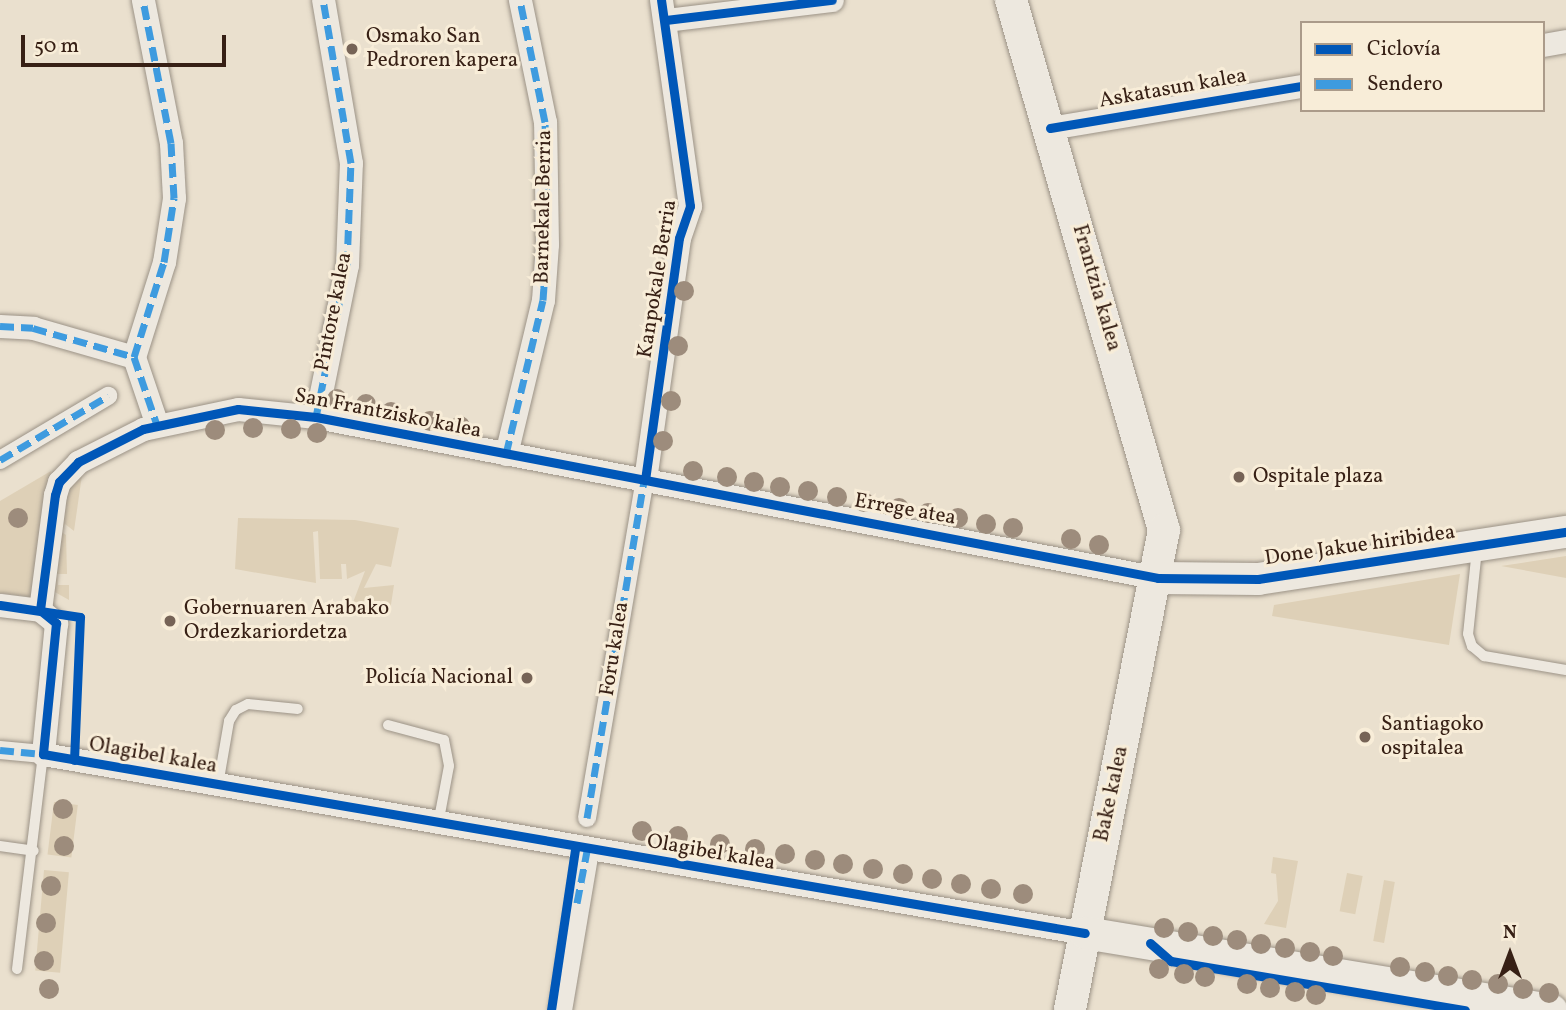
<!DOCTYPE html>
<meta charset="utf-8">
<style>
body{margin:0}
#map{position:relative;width:1566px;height:1010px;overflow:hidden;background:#eae0ce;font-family:Vollkorn,serif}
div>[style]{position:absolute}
.green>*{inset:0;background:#ded0b7;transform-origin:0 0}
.roads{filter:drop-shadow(0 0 2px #9b9286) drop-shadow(0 0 2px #9b9286)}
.service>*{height:10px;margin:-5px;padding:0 5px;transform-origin:5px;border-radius:5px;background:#ede8df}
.pedestrian>*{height:18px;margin:-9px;padding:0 9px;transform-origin:9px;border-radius:9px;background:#ede8df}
.minor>*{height:23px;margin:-11.5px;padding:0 11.5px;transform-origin:11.5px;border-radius:11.5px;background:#ede8df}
.secondary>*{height:32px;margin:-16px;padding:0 16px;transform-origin:16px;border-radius:16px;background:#ede8df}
.quiet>*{height:7px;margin-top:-3.5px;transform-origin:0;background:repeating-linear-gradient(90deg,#3e9bdf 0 14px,transparent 0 21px)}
.cycleway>*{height:9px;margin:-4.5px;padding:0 4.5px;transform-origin:4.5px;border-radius:4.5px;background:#0057b8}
.trees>*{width:20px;height:20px;margin:-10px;border-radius:50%;background:#9d8c7c}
.dots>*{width:19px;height:19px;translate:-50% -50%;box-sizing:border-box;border:4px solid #f8edd8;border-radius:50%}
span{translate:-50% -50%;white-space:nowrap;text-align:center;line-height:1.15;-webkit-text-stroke:6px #f8edd8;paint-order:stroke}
.poi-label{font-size:21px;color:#372015}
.left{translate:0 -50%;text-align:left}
.right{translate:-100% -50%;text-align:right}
.street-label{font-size:21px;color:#372015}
.legend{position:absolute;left:1300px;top:21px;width:245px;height:91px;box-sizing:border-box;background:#f8edd8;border:2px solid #ab9b8a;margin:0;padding:9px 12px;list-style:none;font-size:21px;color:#372015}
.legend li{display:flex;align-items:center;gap:14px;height:35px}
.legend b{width:35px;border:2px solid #ab9b8a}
.north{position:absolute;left:1475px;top:919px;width:70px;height:70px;-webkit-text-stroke:5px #f8edd8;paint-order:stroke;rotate:0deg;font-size:19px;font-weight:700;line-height:28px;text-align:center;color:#372015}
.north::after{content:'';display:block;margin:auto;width:24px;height:32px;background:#372015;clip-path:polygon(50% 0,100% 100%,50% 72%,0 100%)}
.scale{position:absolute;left:21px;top:35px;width:205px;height:32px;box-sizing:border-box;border:4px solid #372015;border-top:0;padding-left:9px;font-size:21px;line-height:24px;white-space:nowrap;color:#372015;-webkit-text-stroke:5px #f8edd8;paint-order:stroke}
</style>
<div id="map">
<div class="green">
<div style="clip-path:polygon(83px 468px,74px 531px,65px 524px,60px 531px,66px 535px,67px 574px,57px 574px,58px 585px,69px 585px,69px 600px,53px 591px,60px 496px)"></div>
<div style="clip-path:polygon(51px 471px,33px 597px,0 593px,0 501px)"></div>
<div style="clip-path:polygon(238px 518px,355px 520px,399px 528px,391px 567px,376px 564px,364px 588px,394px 585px,390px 611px,352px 605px,365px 571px,347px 579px,346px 564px,341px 564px,342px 579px,320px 579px,318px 531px,313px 532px,316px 583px,235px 569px)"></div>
<div style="clip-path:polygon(1566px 556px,1566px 578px,1501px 566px)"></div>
<div style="clip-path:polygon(1460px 574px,1449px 645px,1272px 616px,1274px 605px)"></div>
<div style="left:54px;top:802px;width:24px;height:53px;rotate:7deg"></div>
<div style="clip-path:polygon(1273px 857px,1298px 861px,1286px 928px,1264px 924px,1278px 901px,1276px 874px,1271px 873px)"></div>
<div style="left:44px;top:870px;width:25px;height:101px;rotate:5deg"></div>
<div style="left:1347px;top:873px;width:16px;height:39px;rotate:11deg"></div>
<div style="left:1384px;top:880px;width:11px;height:62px;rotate:10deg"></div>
</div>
<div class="roads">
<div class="service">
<div style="left:1477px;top:549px;width:85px;rotate:96deg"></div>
<div style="left:1468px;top:634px;width:13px;rotate:72deg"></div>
<div style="left:1472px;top:646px;width:16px;rotate:40deg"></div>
<div style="left:1484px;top:656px;width:83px;rotate:9.7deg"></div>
<div style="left:388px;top:725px;width:58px;rotate:15deg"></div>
<div style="left:444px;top:740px;width:26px;rotate:79deg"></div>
<div style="left:449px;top:766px;width:59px;rotate:100.7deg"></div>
<div style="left:218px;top:785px;width:65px;rotate:-80.2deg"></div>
<div style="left:229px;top:721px;width:13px;rotate:-58deg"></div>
<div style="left:236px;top:710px;width:13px;rotate:-27deg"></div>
<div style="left:248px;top:704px;width:50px;rotate:5.7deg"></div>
<div style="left:0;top:846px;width:34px;rotate:8deg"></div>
<div style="left:17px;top:969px;width:217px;rotate:-83.1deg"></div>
</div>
<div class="pedestrian">
<div style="left:0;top:460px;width:126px;rotate:-30.7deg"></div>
<div style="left:0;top:750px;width:43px;rotate:5.3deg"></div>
<div style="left:587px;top:818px;width:343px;rotate:-80.3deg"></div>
</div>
<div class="minor">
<div style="left:666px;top:20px;width:167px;rotate:-6.9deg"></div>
<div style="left:1543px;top:45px;width:23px;rotate:-10deg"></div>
<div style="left:1050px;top:128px;width:255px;rotate:-9.5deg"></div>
<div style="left:0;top:326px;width:33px;rotate:3deg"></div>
<div style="left:33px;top:328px;width:105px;rotate:16deg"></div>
<div style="left:134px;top:357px;width:100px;rotate:-72.5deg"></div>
<div style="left:164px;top:262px;width:65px;rotate:-81.1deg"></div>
<div style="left:174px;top:198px;width:55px;rotate:-93.1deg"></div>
<div style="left:171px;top:143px;width:146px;rotate:-101.1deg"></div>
<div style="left:134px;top:357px;width:72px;rotate:71.3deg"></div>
<div style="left:316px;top:417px;width:155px;rotate:-78.5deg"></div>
<div style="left:347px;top:265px;width:102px;rotate:-87.8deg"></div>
<div style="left:351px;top:163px;width:165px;rotate:-99.7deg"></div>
<div style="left:506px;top:454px;width:158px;rotate:-76.5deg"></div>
<div style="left:543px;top:300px;width:56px;rotate:-85.9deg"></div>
<div style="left:547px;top:244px;width:122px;rotate:-90.9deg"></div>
<div style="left:545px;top:122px;width:125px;rotate:-101.6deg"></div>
<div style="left:645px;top:480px;width:244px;rotate:-82deg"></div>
<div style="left:679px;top:238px;width:34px;rotate:-71deg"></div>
<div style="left:690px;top:206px;width:208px;rotate:-98deg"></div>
<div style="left:0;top:605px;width:40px;rotate:7.1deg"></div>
<div style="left:40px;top:610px;width:116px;rotate:-82.6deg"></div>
<div style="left:55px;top:495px;width:14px;rotate:-73deg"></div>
<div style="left:59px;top:482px;width:28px;rotate:-46deg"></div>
<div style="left:78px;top:462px;width:73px;rotate:-26.9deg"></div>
<div style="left:143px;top:429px;width:97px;rotate:-11.9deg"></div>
<div style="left:238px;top:409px;width:78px;rotate:5.9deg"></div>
<div style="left:316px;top:417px;width:857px;rotate:10.82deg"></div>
<div style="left:40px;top:610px;width:21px;rotate:39deg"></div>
<div style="left:56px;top:623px;width:132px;rotate:95.7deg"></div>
<div style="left:43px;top:754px;width:1057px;rotate:9.75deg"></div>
<div style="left:560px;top:1010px;width:161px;rotate:-80.4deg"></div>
</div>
<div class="secondary">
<div style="left:1011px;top:0;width:552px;rotate:73.9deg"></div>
<div style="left:1164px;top:530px;width:489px;rotate:101.1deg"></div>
<div style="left:1158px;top:578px;width:100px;rotate:0.6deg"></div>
<div style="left:1258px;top:579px;width:312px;rotate:-8.7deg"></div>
<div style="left:1085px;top:933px;width:473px;rotate:9.4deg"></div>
</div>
</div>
<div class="quiet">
<div style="left:0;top:326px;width:33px;rotate:3deg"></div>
<div style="left:33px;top:328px;width:105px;rotate:16deg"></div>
<div style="left:134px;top:357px;width:100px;rotate:-72.5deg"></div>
<div style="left:164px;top:262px;width:65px;rotate:-81.1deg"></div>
<div style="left:174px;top:198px;width:55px;rotate:-93.1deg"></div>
<div style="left:171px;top:143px;width:146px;rotate:-101.1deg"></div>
<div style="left:134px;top:357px;width:72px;rotate:71.3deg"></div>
<div style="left:316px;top:417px;width:155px;rotate:-78.5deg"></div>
<div style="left:347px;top:265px;width:102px;rotate:-87.8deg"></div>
<div style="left:351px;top:163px;width:165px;rotate:-99.7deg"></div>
<div style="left:506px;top:454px;width:158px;rotate:-76.5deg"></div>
<div style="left:543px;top:300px;width:56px;rotate:-85.9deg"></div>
<div style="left:547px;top:244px;width:122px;rotate:-90.9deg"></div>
<div style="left:545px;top:122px;width:125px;rotate:-101.6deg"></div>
<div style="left:0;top:460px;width:126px;rotate:-30.7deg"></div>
<div style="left:0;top:750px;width:43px;rotate:5.3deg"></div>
<div style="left:587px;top:818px;width:347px;rotate:-80.4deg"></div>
<div style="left:577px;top:903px;width:53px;rotate:-79.1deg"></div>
</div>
<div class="cycleway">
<div style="left:666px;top:20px;width:167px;rotate:-6.9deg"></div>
<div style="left:1050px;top:128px;width:255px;rotate:-9.5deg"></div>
<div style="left:645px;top:480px;width:244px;rotate:-82deg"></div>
<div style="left:679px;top:238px;width:34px;rotate:-71deg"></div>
<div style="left:690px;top:206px;width:208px;rotate:-98deg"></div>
<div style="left:0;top:605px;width:81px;rotate:8.5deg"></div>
<div style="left:80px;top:617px;width:143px;rotate:92.4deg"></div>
<div style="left:40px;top:610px;width:116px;rotate:-82.6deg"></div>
<div style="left:55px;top:495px;width:14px;rotate:-73deg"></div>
<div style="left:59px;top:482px;width:28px;rotate:-46deg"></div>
<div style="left:78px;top:462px;width:73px;rotate:-26.9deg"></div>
<div style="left:143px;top:429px;width:97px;rotate:-11.9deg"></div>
<div style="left:238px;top:409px;width:78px;rotate:5.9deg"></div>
<div style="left:316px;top:417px;width:857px;rotate:10.82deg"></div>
<div style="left:1158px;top:578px;width:100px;rotate:0.6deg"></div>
<div style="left:1258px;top:579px;width:312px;rotate:-8.7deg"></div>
<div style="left:40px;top:610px;width:21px;rotate:39deg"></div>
<div style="left:56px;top:623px;width:132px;rotate:95.7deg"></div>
<div style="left:43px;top:754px;width:1057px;rotate:9.75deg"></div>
<div style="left:1150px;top:943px;width:28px;rotate:41deg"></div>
<div style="left:1171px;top:961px;width:298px;rotate:9.5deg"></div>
<div style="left:551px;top:1010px;width:163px;rotate:-81.5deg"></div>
</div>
<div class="trees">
<div style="left:684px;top:291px"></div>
<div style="left:678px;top:346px"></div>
<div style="left:337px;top:399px"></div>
<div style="left:671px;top:401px"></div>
<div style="left:366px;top:404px"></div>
<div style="left:391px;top:412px"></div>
<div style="left:430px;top:421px"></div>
<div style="left:460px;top:426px"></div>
<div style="left:253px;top:428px"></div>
<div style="left:291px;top:429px"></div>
<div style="left:215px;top:430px"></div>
<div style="left:317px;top:433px"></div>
<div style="left:663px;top:441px"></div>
<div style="left:693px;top:471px"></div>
<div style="left:727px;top:477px"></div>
<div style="left:754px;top:482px"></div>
<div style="left:780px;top:487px"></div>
<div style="left:808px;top:491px"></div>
<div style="left:837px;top:497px"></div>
<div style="left:864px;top:502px"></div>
<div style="left:899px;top:508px"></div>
<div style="left:928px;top:513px"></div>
<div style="left:18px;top:518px"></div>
<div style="left:958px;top:518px"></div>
<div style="left:986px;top:524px"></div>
<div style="left:1013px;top:528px"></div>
<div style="left:1071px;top:539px"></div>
<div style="left:1099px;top:545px"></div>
<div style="left:63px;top:809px"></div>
<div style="left:642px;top:831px"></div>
<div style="left:678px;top:836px"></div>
<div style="left:720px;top:844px"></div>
<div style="left:64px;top:846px"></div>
<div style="left:755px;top:849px"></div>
<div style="left:785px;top:854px"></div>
<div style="left:815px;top:860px"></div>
<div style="left:843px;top:864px"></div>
<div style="left:873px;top:869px"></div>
<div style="left:903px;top:874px"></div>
<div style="left:932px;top:879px"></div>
<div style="left:961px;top:884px"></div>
<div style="left:51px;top:886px"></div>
<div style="left:991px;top:889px"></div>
<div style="left:1023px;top:894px"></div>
<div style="left:46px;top:923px"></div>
<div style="left:1164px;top:928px"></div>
<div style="left:1188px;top:932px"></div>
<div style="left:1213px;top:936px"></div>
<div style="left:1237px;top:940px"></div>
<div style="left:1261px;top:944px"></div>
<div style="left:1285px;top:948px"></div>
<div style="left:1310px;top:952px"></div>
<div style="left:1333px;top:956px"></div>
<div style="left:44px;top:961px"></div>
<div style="left:1400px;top:967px"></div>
<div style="left:1159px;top:969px"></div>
<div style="left:1425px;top:972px"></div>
<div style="left:1184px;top:974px"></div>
<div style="left:1448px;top:976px"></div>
<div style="left:1205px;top:977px"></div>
<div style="left:1472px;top:980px"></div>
<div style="left:1247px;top:984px"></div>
<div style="left:1498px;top:984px"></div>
<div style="left:1270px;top:988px"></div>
<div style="left:49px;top:989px"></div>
<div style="left:1523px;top:989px"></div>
<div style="left:1295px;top:992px"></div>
<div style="left:1549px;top:993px"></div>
<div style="left:1316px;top:995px"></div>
</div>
<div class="dots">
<div style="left:352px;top:49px;background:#766356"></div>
<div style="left:1239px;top:477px;background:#766356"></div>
<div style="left:170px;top:621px;background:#766356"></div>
<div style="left:527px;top:678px;background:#766356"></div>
<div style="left:1365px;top:737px;background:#766356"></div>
</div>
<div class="poi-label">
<span class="left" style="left:366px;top:49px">Osmako San<br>Pedroren kapera</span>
<span class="left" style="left:1253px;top:477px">Ospitale plaza</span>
<span class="left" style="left:184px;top:621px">Gobernuaren Arabako<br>Ordezkariordetza</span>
<span class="right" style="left:513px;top:678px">Policía Nacional</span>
<span class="left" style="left:1381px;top:737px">Santiagoko<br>ospitalea</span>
</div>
<div class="street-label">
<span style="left:1173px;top:89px;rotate:-10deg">Askatasun kalea</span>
<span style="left:544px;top:207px;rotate:-89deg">Barnekale Berria</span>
<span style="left:658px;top:279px;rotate:-81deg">Kanpokale Berria</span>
<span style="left:1096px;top:288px;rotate:74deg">Frantzia kalea</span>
<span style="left:334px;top:312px;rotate:-79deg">Pintore kalea</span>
<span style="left:388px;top:414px;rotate:11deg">San Frantzisko kalea</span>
<span style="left:905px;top:510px;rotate:10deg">Errege atea</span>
<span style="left:1360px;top:546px;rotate:-8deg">Done Jakue hiribidea</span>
<span style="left:615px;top:649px;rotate:-81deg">Foru kalea</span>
<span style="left:153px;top:756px;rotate:10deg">Olagibel kalea</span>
<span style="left:1112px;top:794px;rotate:-78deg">Bake kalea</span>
<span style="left:711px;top:853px;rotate:10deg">Olagibel kalea</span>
</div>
<ul class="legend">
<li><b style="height:9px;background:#0057b8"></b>Ciclovía</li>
<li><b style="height:9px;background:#3e9bdf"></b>Sendero</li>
</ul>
<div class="north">N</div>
<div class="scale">50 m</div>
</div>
